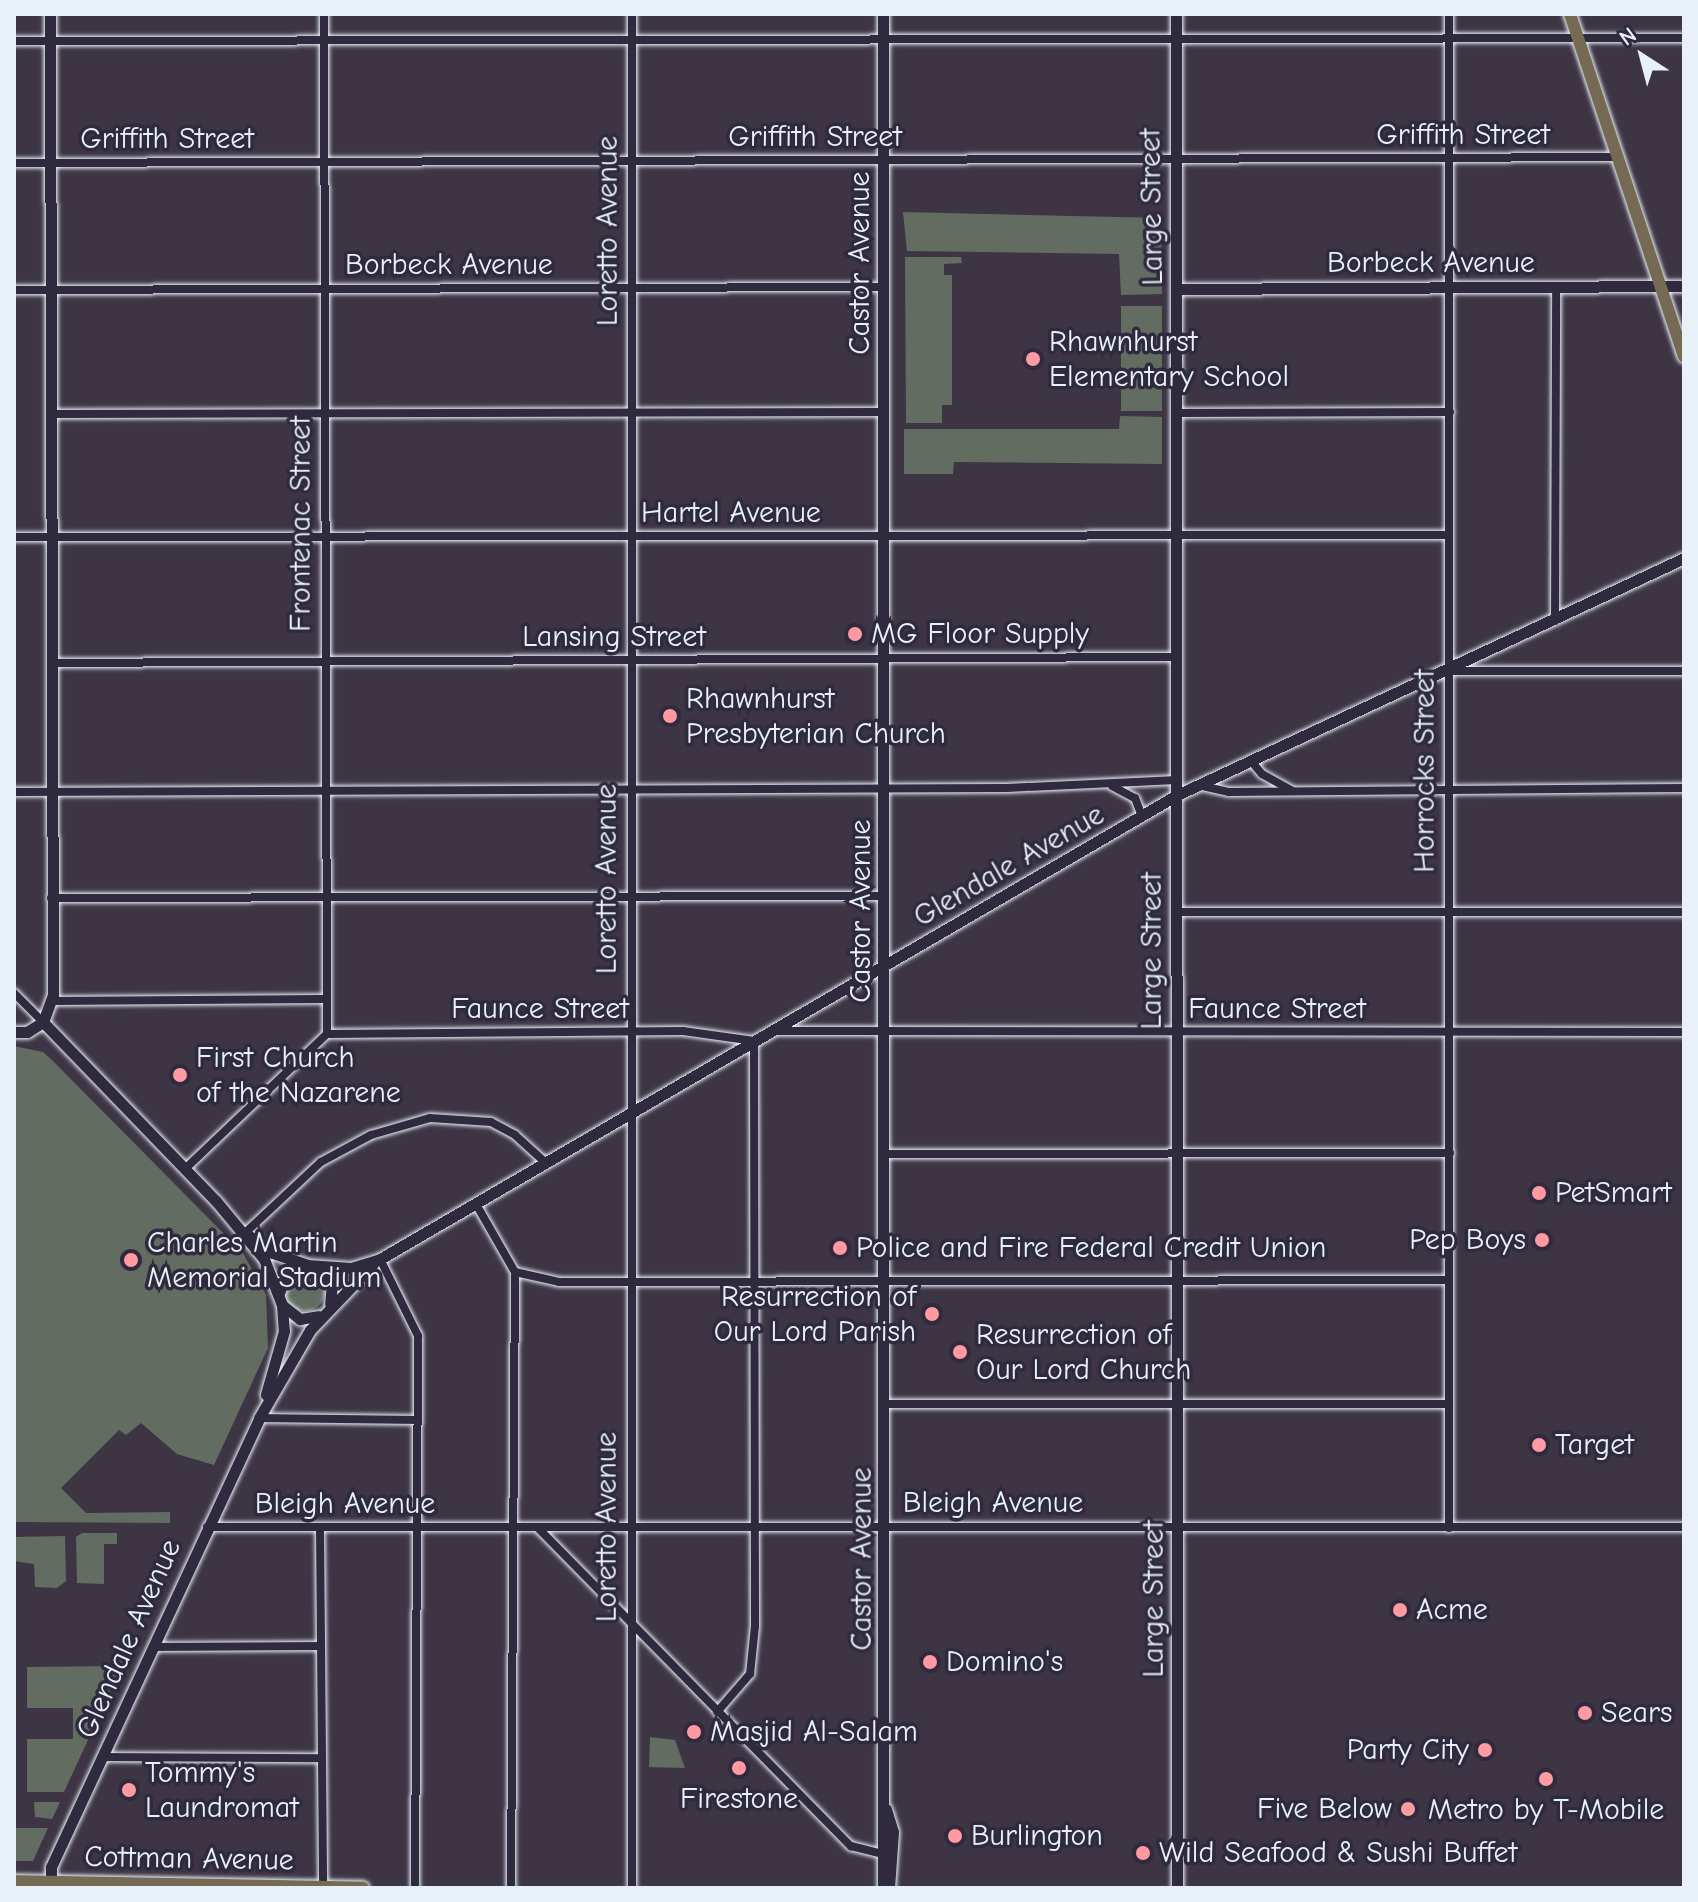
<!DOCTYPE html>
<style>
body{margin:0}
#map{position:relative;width:1698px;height:1902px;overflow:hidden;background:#3d3544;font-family:"Comic Neue",sans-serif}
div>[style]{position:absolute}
.green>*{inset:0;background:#636c60;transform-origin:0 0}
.round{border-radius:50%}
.roads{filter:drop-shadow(0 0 2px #e8f1f8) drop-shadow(0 0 2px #e8f1f8)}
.street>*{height:8px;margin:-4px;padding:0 4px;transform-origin:4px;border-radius:4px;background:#2f2a3d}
.secondary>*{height:11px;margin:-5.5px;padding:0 5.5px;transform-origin:5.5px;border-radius:5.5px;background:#2f2a3d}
.primary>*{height:12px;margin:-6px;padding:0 6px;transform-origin:6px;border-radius:6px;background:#766a54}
.dots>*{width:22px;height:22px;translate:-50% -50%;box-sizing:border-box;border:4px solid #2f2a3d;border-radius:50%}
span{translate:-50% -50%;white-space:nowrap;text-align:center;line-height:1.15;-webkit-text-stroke:7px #2f2a3d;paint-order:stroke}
.street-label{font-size:30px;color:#e8f1f8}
.poi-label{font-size:30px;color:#e8f1f8}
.left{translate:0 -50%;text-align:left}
.right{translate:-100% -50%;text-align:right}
.frame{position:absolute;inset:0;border:16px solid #e8f1f8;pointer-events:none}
.north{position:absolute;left:1602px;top:16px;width:80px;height:80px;-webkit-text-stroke:6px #2f2a3d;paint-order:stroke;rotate:324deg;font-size:22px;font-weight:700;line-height:32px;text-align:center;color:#e8f1f8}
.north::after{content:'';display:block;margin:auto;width:28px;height:36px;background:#e8f1f8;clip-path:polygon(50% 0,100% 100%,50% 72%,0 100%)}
</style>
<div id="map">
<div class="green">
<div style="clip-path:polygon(903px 212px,1161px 218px,1162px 294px,1121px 295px,1119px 254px,907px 251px)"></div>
<div style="clip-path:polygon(905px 257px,961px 257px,962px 263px,944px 264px,944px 275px,952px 275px,952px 405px,942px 405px,942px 423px,906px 423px)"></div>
<div style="left:1121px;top:306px;width:41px;height:105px"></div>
<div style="clip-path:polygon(1120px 416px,1162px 417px,1162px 464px,954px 462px,953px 474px,904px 474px,904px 429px,1119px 429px)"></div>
<div style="clip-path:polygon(14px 1046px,43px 1052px,52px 1060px,243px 1253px,266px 1295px,268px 1348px,214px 1465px,177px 1454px,141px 1423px,126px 1435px,119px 1430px,61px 1488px,86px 1513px,170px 1512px,170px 1523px,14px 1522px)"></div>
<div class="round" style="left:285px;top:1271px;width:40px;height:40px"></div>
<div style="clip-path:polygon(82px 1533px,117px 1533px,117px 1544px,104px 1544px,104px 1584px,77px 1583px,76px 1537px)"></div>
<div style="clip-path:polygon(65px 1536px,66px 1581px,57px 1588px,35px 1587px,34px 1564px,14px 1561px,14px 1537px)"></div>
<div style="clip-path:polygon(129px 1651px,64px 1792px,27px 1792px,27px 1739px,73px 1739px,73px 1708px,27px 1708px,27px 1667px,116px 1666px,116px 1652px)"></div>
<div style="clip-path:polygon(650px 1737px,675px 1740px,685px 1768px,649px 1767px)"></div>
<div style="clip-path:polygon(34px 1802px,60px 1802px,52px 1819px,35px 1817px)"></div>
<div style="clip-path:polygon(14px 1828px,48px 1828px,33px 1861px,14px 1861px)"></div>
</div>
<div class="roads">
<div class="street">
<div style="left:324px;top:14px;width:1020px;rotate:89.83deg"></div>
<div style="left:632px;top:14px;width:1874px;rotate:90deg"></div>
<div style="left:1449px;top:14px;width:1514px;rotate:90deg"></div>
<div style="left:14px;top:41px;width:1670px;rotate:-0.1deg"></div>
<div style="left:14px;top:163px;width:1602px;rotate:-0.21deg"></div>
<div style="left:14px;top:290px;width:870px;rotate:-0.2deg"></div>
<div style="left:1178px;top:413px;width:272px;rotate:-0.2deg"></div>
<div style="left:52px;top:414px;width:832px;rotate:-0.14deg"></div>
<div style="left:14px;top:537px;width:1435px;rotate:-0.08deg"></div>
<div style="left:1555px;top:621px;width:334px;rotate:-89.8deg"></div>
<div style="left:52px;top:663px;width:1124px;rotate:-0.31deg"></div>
<div style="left:1449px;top:671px;width:235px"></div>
<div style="left:1251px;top:761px;width:17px;rotate:50deg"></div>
<div style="left:1262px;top:774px;width:35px;rotate:29deg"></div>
<div style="left:1198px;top:785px;width:32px;rotate:13deg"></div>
<div style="left:1229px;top:792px;width:455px;rotate:-0.5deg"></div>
<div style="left:1112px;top:786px;width:26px;rotate:28deg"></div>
<div style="left:1135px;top:798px;width:19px;rotate:69deg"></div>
<div style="left:14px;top:792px;width:993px;rotate:-0.23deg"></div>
<div style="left:1007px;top:788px;width:170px;rotate:-2.7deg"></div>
<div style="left:51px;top:898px;width:834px;rotate:-0.14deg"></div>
<div style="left:1177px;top:912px;width:507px"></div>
<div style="left:14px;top:993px;width:41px;rotate:45deg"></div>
<div style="left:52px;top:1001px;width:272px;rotate:-0.4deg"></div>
<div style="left:774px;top:1031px;width:910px;rotate:0.06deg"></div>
<div style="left:327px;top:1034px;width:356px;rotate:-0.5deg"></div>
<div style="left:683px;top:1031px;width:72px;rotate:8deg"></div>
<div style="left:754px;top:1041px;width:585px;rotate:89.9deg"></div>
<div style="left:755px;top:1626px;width:48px;rotate:95.9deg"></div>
<div style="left:750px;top:1674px;width:50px;rotate:131deg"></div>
<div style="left:885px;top:1154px;width:565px;rotate:-0.1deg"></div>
<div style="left:185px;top:1169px;width:196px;rotate:-43.6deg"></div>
<div style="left:476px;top:1204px;width:78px;rotate:60.2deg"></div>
<div style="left:515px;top:1272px;width:45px;rotate:12.8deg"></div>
<div style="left:559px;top:1282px;width:890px;rotate:-0.13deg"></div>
<div style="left:245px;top:1233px;width:104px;rotate:-43.1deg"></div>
<div style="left:321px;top:1162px;width:57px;rotate:-28.4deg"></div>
<div style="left:371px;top:1135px;width:61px;rotate:-16.1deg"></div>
<div style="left:430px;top:1118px;width:61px;rotate:3.8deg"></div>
<div style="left:491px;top:1122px;width:27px;rotate:28deg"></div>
<div style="left:515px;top:1135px;width:42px;rotate:42.1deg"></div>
<div style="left:380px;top:1259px;width:86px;rotate:63.7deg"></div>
<div style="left:418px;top:1336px;width:552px;rotate:90.31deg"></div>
<div style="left:885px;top:1404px;width:564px"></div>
<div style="left:259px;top:1418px;width:157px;rotate:0.7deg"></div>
<div style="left:207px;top:1527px;width:1477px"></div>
<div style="left:320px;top:1528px;width:360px;rotate:89.5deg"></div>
<div style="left:539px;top:1529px;width:445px;rotate:45.5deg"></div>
<div style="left:851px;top:1846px;width:30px;rotate:14deg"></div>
<div style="left:154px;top:1647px;width:167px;rotate:-0.3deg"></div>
<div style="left:102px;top:1757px;width:218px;rotate:0.3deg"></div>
<div style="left:511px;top:1888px;width:616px;rotate:-89.63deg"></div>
</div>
<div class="secondary">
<div style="left:1176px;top:14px;width:1874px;rotate:89.97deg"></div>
<div style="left:1177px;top:289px;width:507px;rotate:-0.34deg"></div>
<div style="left:43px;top:1022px;width:30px;rotate:-70deg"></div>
<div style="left:53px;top:994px;width:980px;rotate:-90.18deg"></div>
<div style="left:43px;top:1022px;width:249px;rotate:46deg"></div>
<div style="left:216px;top:1201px;width:75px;rotate:50.4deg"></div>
<div style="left:264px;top:1259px;width:49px;rotate:68.6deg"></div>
<div style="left:282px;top:1305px;width:26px;rotate:86deg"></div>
<div style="left:284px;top:1331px;width:66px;rotate:105.9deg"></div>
<div style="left:14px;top:1032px;width:13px"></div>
<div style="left:27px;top:1032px;width:19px;rotate:-32deg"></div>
<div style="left:245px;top:1233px;width:34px;rotate:36deg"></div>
<div style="left:273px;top:1253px;width:36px;rotate:19deg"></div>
<div style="left:307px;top:1265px;width:44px;rotate:3.9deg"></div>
<div style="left:351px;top:1268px;width:30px;rotate:-17deg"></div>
<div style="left:380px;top:1259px;width:922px;rotate:-30.21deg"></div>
<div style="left:1177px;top:795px;width:560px;rotate:-25.05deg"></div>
<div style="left:318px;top:1268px;width:21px;rotate:47deg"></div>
<div style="left:332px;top:1283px;width:21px;rotate:95deg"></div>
<div style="left:279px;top:1293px;width:22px;rotate:-68deg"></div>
<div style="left:287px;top:1273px;width:21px;rotate:-23deg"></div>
<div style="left:282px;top:1305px;width:23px;rotate:38deg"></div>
<div style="left:300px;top:1319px;width:19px;rotate:-9deg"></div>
<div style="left:886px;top:1809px;width:24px;rotate:73deg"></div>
<div style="left:893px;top:1832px;width:56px;rotate:94.1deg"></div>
<div style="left:51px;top:1888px;width:21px;rotate:-90deg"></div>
<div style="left:51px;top:1867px;width:495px;rotate:-65.1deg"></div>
<div style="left:259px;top:1418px;width:102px;rotate:-59.9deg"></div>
<div style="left:310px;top:1330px;width:91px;rotate:-46.3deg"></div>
<div style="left:883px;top:1888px;width:1874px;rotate:-90deg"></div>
</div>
<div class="primary">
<div style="left:1570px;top:14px;width:361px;rotate:71.6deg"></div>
<div style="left:14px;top:1881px;width:349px;rotate:1.1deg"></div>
</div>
</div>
<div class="dots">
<div style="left:1033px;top:359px;background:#ff9aa2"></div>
<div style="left:855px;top:634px;background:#ff9aa2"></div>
<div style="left:670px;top:716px;background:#ff9aa2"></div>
<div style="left:180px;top:1075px;background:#ff9aa2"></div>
<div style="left:1539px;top:1193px;background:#ff9aa2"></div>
<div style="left:1542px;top:1240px;background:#ff9aa2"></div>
<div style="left:840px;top:1248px;background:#ff9aa2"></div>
<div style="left:131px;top:1260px;background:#ff9aa2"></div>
<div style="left:932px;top:1314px;background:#ff9aa2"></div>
<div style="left:960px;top:1352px;background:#ff9aa2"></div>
<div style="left:1539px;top:1445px;background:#ff9aa2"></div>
<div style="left:1400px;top:1610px;background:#ff9aa2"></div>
<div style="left:930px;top:1662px;background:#ff9aa2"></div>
<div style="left:1585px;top:1713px;background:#ff9aa2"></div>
<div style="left:694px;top:1732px;background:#ff9aa2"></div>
<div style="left:1485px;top:1750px;background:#ff9aa2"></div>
<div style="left:739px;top:1768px;background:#ff9aa2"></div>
<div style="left:1546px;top:1779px;background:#ff9aa2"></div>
<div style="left:129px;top:1790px;background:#ff9aa2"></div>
<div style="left:1408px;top:1809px;background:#ff9aa2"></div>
<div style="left:955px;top:1836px;background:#ff9aa2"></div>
<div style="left:1143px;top:1853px;background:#ff9aa2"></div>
</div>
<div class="street-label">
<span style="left:1463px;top:135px">Griffith Street</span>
<span style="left:815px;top:137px">Griffith Street</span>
<span style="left:167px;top:139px">Griffith Street</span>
<span style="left:1152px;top:207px;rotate:-91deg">Large Street</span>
<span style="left:608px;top:231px;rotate:-90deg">Loretto Avenue</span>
<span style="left:860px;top:263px;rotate:-90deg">Castor Avenue</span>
<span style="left:1431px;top:263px">Borbeck Avenue</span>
<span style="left:449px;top:265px">Borbeck Avenue</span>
<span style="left:731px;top:513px">Hartel Avenue</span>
<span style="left:301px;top:524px;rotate:-90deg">Frontenac Street</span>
<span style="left:614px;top:637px">Lansing Street</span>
<span style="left:1425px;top:771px;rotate:-90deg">Horrocks Street</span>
<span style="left:1009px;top:866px;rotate:-30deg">Glendale Avenue</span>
<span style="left:607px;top:879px;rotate:-90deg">Loretto Avenue</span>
<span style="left:861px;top:911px;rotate:-90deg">Castor Avenue</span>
<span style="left:1152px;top:951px;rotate:-90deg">Large Street</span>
<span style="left:540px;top:1009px">Faunce Street</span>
<span style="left:1277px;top:1009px">Faunce Street</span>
<span style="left:993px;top:1503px">Bleigh Avenue</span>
<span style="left:345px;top:1504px">Bleigh Avenue</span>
<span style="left:607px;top:1527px;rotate:-90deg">Loretto Avenue</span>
<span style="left:862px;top:1559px;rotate:-90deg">Castor Avenue</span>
<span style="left:1154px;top:1599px;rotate:-90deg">Large Street</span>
<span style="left:129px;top:1639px;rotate:-66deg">Glendale Avenue</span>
<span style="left:189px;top:1859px;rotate:1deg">Cottman Avenue</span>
</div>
<div class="poi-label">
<span class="left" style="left:1049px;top:359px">Rhawnhurst<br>Elementary School</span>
<span class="left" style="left:871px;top:634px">MG Floor Supply</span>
<span class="left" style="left:686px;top:716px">Rhawnhurst<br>Presbyterian Church</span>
<span class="left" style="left:196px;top:1075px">First Church<br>of the Nazarene</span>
<span class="left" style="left:1555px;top:1193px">PetSmart</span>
<span class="right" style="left:1526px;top:1240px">Pep Boys</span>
<span class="left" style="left:147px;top:1260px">Charles Martin<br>Memorial Stadium</span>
<span class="left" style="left:856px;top:1248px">Police and Fire Federal Credit Union</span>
<span class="right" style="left:916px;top:1314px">Resurrection of<br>Our Lord Parish</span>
<span class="left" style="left:976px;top:1352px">Resurrection of<br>Our Lord Church</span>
<span class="left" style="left:1555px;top:1445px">Target</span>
<span class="left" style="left:1416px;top:1610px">Acme</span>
<span class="left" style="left:946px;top:1662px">Domino's</span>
<span class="left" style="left:1601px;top:1713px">Sears</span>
<span class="left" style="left:710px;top:1732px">Masjid Al-Salam</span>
<span class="right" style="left:1469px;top:1750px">Party City</span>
<span class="left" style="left:145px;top:1790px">Tommy's<br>Laundromat</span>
<span style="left:739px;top:1799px">Firestone</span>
<span class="right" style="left:1392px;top:1809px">Five Below</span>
<span style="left:1546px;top:1810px">Metro by T-Mobile</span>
<span class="left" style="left:971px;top:1836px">Burlington</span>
<span class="left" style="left:1159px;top:1853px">Wild Seafood &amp; Sushi Buffet</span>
</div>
<div class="frame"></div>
<div class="north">N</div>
</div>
